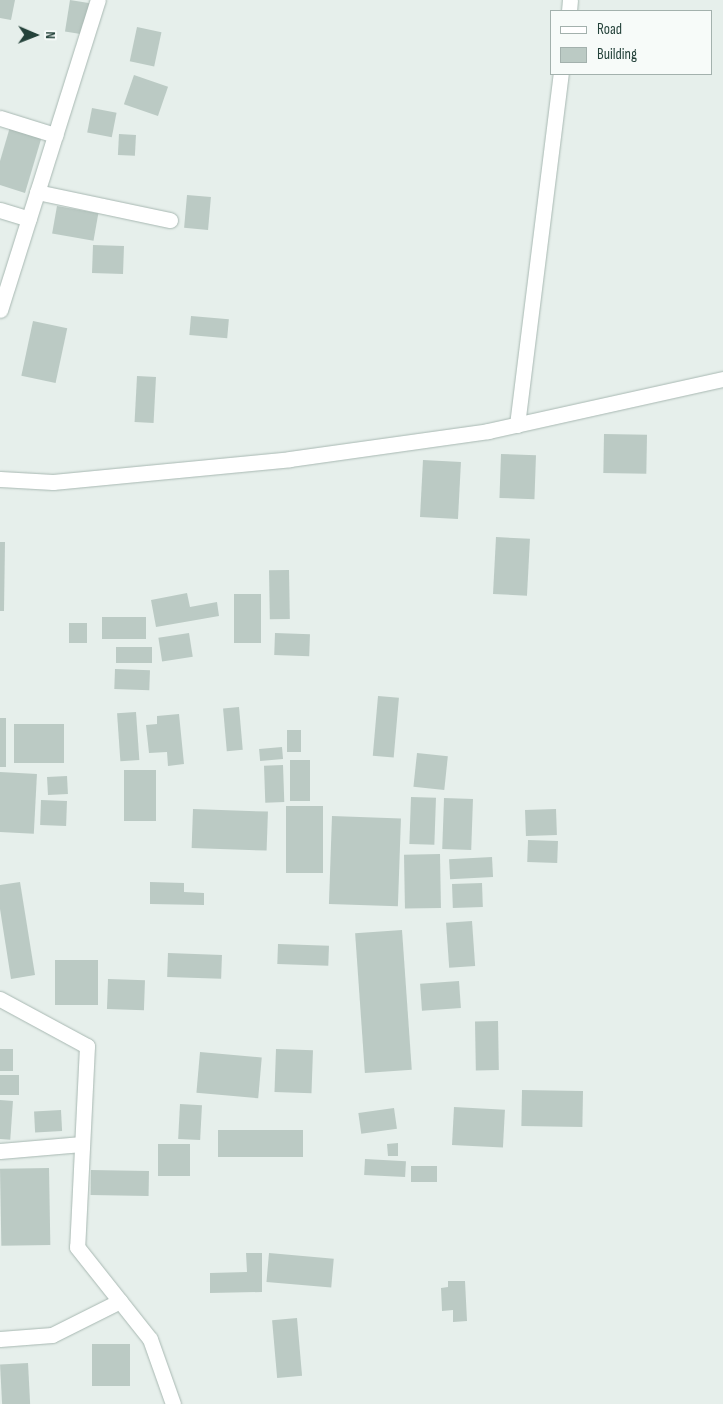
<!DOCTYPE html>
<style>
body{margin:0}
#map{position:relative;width:723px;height:1404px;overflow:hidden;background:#e6efeb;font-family:"Sofia Sans Condensed",sans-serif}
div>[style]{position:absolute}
.building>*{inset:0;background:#bbcac4;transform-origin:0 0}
.roads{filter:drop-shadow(0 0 1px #a8b8b2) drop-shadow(0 0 1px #a8b8b2)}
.minor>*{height:15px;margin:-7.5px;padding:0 7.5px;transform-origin:7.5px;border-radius:7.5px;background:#fff}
.tertiary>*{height:15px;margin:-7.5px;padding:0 7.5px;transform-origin:7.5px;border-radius:7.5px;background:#fff}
.secondary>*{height:15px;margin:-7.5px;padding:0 7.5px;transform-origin:7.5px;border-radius:7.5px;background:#fff}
span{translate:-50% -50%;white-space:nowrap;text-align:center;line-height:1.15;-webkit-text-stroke:4.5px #f7fbf9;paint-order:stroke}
.legend{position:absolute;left:550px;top:10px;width:162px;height:65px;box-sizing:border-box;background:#f7fbf9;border:1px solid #a3b1ad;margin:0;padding:6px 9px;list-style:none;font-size:15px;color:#24423a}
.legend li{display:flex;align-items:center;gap:10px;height:25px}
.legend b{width:25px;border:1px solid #a3b1ad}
.north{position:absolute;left:10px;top:10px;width:50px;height:50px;-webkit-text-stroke:4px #f7fbf9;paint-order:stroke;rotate:91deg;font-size:14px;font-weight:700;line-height:20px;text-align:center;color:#24423a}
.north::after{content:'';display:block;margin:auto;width:18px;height:22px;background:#24423a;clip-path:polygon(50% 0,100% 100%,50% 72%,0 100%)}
</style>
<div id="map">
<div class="building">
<div style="clip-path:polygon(0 0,15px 0,11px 20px,0 18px)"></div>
<div style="left:70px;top:0;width:25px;height:32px;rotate:9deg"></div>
<div style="left:137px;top:27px;width:25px;height:35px;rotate:12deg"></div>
<div style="left:134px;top:75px;width:36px;height:31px;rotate:19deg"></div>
<div style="left:92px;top:108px;width:25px;height:25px;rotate:11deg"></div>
<div style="clip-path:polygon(10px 127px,42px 136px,25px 193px,0 185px,0 161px)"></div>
<div style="left:119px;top:134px;width:17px;height:21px;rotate:3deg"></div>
<div style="left:187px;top:195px;width:24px;height:33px;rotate:5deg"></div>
<div style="left:57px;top:206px;width:42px;height:28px;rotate:10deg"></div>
<div style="left:93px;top:245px;width:31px;height:28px;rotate:2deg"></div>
<div style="left:191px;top:316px;width:38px;height:19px;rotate:5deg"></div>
<div style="left:33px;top:321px;width:35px;height:56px;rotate:12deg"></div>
<div style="left:137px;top:376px;width:19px;height:46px;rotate:3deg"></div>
<div style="left:604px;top:434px;width:43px;height:39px;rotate:1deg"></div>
<div style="left:501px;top:454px;width:35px;height:44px;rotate:2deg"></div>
<div style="left:423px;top:460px;width:38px;height:57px;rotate:3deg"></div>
<div style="left:496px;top:537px;width:34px;height:57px;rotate:3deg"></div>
<div style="clip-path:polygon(0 542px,5px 542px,4px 611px,0 611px)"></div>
<div style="left:289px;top:570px;width:49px;height:20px;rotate:89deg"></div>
<div style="clip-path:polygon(187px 593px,190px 607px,217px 602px,219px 616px,156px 627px,151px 600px)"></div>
<div style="left:234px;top:594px;width:27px;height:49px"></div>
<div style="left:102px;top:617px;width:44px;height:22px"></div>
<div style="left:69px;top:623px;width:18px;height:20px"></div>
<div style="left:189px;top:633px;width:24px;height:31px;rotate:81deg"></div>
<div style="left:275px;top:633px;width:35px;height:22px;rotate:2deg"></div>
<div style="left:116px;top:647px;width:36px;height:16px"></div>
<div style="left:115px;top:669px;width:35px;height:20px;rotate:2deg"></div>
<div style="left:378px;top:696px;width:21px;height:60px;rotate:5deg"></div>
<div style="left:239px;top:707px;width:43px;height:16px;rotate:85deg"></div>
<div style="left:136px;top:712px;width:48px;height:19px;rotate:86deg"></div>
<div style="clip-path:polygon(179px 714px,184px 764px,168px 766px,167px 752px,149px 753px,146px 725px,157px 724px,157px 716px)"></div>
<div style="left:0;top:718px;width:6px;height:49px"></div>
<div style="left:64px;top:724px;width:39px;height:50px;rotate:90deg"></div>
<div style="left:287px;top:730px;width:14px;height:22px"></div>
<div style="left:282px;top:747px;width:12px;height:23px;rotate:85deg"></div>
<div style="left:417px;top:753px;width:31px;height:34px;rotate:6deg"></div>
<div style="left:290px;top:760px;width:20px;height:41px"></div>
<div style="left:283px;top:765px;width:37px;height:19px;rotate:88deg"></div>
<div style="left:124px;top:770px;width:32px;height:51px"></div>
<div style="left:0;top:772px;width:37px;height:60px;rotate:3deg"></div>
<div style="left:67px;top:776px;width:18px;height:20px;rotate:87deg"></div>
<div style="left:411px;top:797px;width:25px;height:47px;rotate:2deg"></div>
<div style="left:444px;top:798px;width:29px;height:51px;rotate:2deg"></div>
<div style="left:41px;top:800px;width:26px;height:25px;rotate:2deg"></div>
<div style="left:286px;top:806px;width:37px;height:67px"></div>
<div style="left:193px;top:809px;width:75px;height:39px;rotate:2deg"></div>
<div style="left:556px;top:809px;width:26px;height:31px;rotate:88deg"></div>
<div style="left:332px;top:816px;width:69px;height:88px;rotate:2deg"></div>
<div style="left:528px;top:840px;width:30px;height:22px;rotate:2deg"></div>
<div style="left:440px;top:854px;width:54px;height:36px;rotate:89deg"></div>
<div style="left:492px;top:857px;width:20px;height:43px;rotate:87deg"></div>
<div style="clip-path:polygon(20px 882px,35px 975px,11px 979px,0 909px,0 885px)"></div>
<div style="clip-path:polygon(150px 882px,184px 883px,184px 892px,204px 893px,204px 905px,150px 904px)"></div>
<div style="left:482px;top:883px;width:24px;height:30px;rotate:88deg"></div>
<div style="left:472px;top:921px;width:45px;height:26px;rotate:86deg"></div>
<div style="left:402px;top:930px;width:140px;height:47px;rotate:86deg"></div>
<div style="left:278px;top:944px;width:51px;height:20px;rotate:2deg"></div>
<div style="left:168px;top:953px;width:54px;height:24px;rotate:2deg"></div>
<div style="left:98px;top:960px;width:45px;height:43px;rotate:90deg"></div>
<div style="left:108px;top:979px;width:37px;height:30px;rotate:2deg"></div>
<div style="left:459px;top:981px;width:27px;height:39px;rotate:86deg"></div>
<div style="left:498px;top:1021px;width:49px;height:23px;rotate:89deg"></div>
<div style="left:0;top:1049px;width:13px;height:22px"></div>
<div style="left:276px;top:1049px;width:37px;height:43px;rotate:2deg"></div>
<div style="left:200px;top:1052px;width:62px;height:41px;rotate:5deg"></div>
<div style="left:0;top:1075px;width:19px;height:20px"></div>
<div style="left:522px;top:1090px;width:61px;height:36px;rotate:1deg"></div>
<div style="left:0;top:1100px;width:13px;height:39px;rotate:4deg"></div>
<div style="left:180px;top:1104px;width:22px;height:35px;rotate:3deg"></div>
<div style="left:454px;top:1107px;width:51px;height:38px;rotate:3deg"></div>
<div style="left:394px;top:1108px;width:21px;height:36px;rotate:82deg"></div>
<div style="left:61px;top:1110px;width:21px;height:27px;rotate:87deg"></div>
<div style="left:303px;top:1130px;width:27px;height:85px;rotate:90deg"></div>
<div style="clip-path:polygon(398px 1143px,398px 1156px,388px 1156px,387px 1144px)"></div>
<div style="left:158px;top:1144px;width:32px;height:32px"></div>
<div style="left:365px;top:1159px;width:41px;height:16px;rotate:3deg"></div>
<div style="left:411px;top:1166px;width:26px;height:16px"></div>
<div style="left:49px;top:1168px;width:77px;height:49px;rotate:89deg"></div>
<div style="left:91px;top:1170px;width:58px;height:25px;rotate:1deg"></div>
<div style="clip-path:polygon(246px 1253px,262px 1253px,262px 1292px,210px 1293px,210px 1273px,247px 1272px)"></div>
<div style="left:269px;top:1253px;width:65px;height:29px;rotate:5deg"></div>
<div style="clip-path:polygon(448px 1281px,465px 1281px,467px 1321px,453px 1322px,453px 1310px,442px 1311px,441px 1288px,448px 1287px)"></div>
<div style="left:297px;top:1318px;width:58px;height:25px;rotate:85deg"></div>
<div style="left:92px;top:1344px;width:38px;height:42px"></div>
<div style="left:28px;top:1363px;width:41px;height:28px;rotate:87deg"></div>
</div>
<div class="roads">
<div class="minor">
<div style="left:569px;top:11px;width:11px;rotate:-85deg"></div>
<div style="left:0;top:118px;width:58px;rotate:17.2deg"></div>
<div style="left:37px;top:192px;width:136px;rotate:11.9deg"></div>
<div style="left:0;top:210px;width:30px;rotate:17deg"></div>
<div style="left:517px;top:425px;width:354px;rotate:-82.9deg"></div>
<div style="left:0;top:1151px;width:82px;rotate:-4.9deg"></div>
<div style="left:0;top:1339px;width:52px;rotate:-4.4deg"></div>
<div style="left:52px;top:1335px;width:76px;rotate:-26.6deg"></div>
</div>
<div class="tertiary">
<div style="left:0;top:310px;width:325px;rotate:-72.5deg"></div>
<div style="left:0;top:999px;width:99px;rotate:28.4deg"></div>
<div style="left:87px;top:1046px;width:201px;rotate:92.8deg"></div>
<div style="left:77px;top:1247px;width:117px;rotate:51.6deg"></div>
<div style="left:150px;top:1339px;width:69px;rotate:70.5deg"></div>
</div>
<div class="secondary">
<div style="left:0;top:479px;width:53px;rotate:3.2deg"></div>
<div style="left:53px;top:482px;width:238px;rotate:-5.5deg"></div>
<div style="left:290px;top:459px;width:200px;rotate:-8deg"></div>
<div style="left:488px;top:431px;width:241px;rotate:-12.5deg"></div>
</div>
</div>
<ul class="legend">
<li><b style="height:6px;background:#fff"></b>Road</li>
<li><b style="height:14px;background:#bbcac4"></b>Building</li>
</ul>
<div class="north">N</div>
</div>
